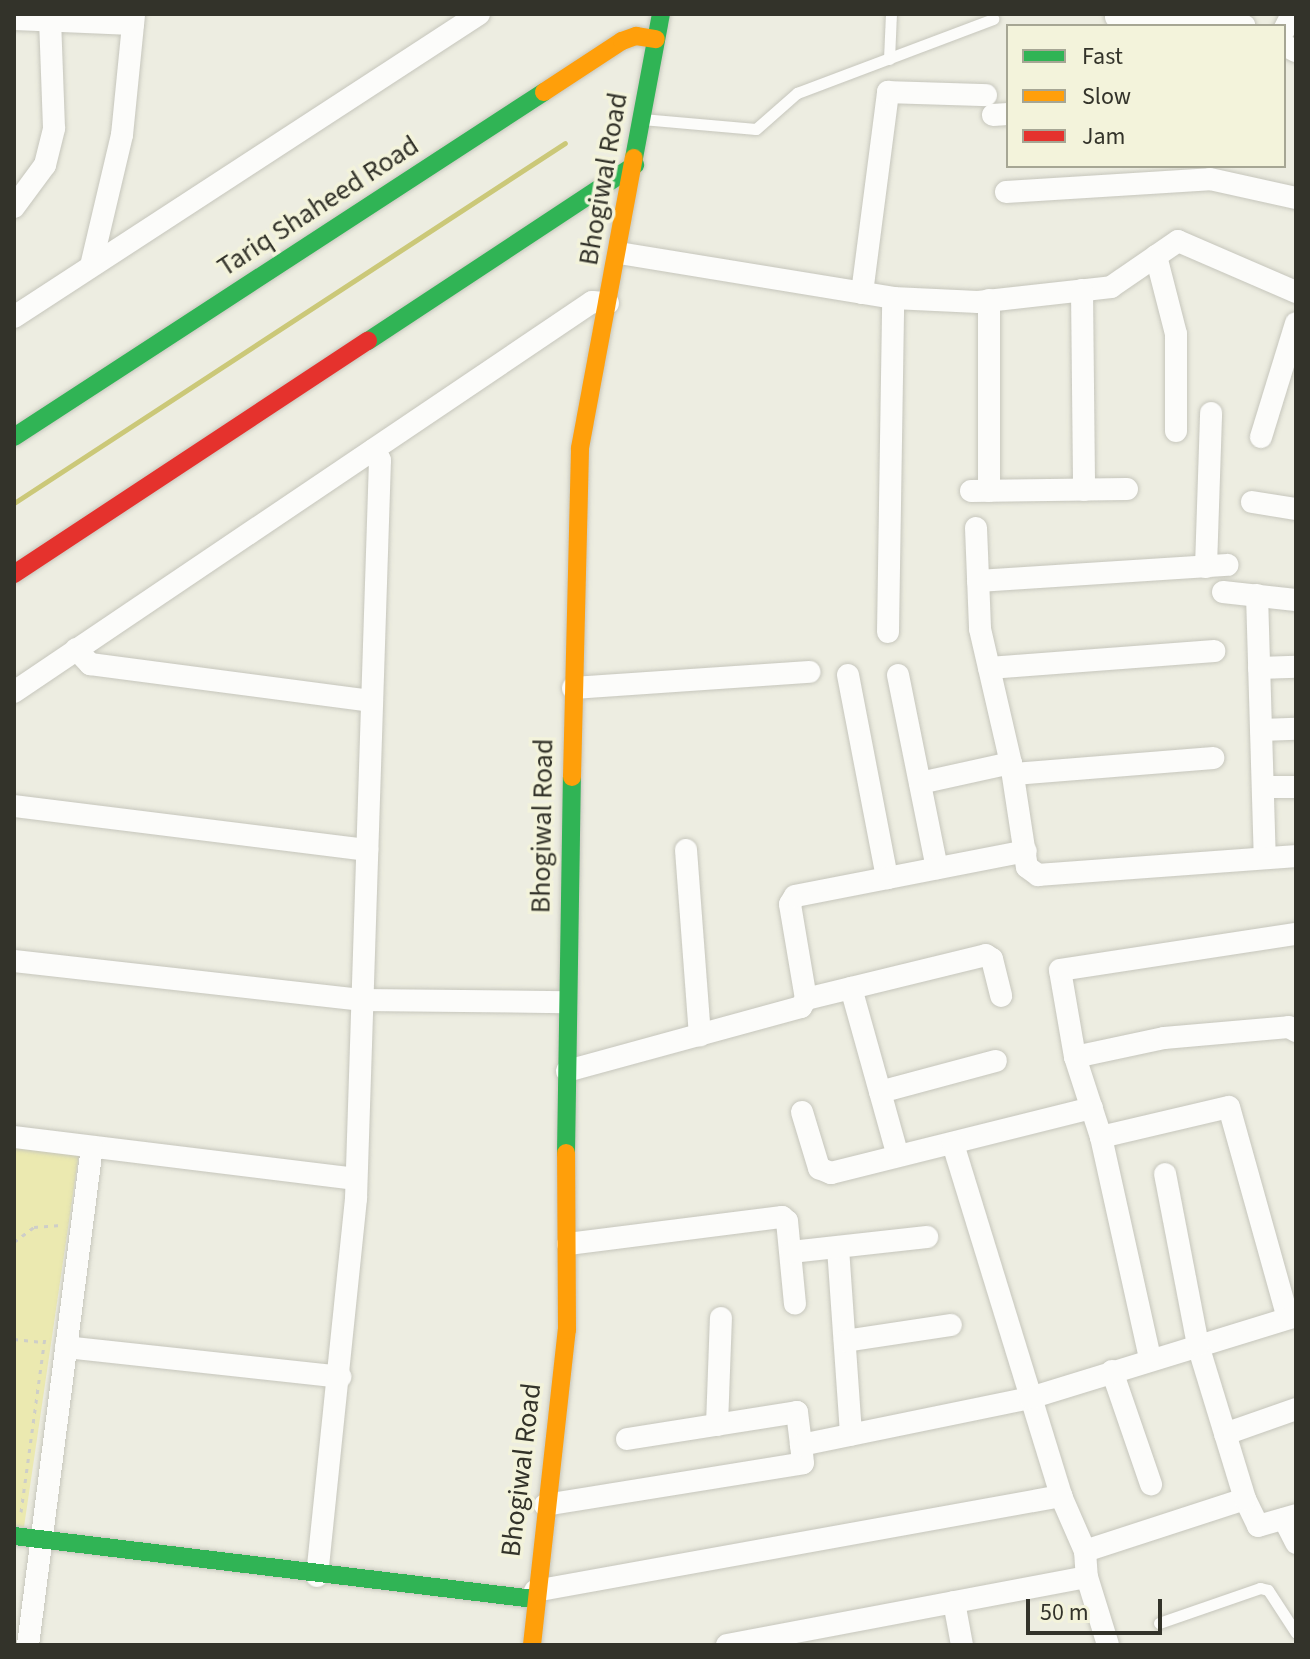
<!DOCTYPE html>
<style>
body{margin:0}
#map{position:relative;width:1310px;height:1659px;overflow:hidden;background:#edede1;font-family:"Source Sans 3",sans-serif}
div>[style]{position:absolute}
.green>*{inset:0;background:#ebe9b0}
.stream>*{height:5px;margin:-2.5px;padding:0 2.5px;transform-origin:2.5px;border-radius:2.5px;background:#cbc878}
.path>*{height:3px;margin-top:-1.5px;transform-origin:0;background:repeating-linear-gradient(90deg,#cecec8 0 4px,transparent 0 10px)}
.roads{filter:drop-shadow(0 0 2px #c6c6bc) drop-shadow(0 0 2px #c6c6bc)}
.lane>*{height:11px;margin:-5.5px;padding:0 5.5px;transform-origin:5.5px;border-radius:5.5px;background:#fcfcfa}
.street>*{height:22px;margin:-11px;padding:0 11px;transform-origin:11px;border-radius:11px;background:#fcfcfa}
.fast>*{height:18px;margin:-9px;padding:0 9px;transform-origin:9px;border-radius:9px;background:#30b455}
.slow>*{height:18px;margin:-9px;padding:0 9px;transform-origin:9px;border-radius:9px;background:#ff9f0a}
.jam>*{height:18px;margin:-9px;padding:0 9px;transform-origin:9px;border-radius:9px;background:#e5322d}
span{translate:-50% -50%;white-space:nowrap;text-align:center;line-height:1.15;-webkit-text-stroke:7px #f3f3db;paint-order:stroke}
.street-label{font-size:28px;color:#33332a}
.frame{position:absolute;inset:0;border:16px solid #33332a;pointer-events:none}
.legend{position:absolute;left:1006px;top:24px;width:280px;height:144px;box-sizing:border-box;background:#f3f3db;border:2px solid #a6a694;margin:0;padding:10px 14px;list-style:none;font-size:24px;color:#33332a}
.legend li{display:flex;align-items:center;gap:16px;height:40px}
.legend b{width:40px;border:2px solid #a6a694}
.scale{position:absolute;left:1026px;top:1599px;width:136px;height:36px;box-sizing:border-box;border:4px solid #33332a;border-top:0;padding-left:10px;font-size:24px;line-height:28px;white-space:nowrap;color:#33332a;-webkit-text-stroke:6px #f3f3db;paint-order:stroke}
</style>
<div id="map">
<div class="green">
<div style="clip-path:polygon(14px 1145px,79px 1153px,24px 1527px,14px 1526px)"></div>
</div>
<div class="stream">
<div style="left:14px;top:503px;width:658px;rotate:-33.16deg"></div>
</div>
<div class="path">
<div style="left:14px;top:1242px;width:25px;rotate:-37deg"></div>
<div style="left:34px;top:1227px;width:27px;rotate:-4deg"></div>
<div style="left:14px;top:1339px;width:31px;rotate:6deg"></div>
<div style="left:21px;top:1512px;width:177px;rotate:-82.2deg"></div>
</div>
<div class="roads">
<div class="lane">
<div style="left:889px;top:59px;width:45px;rotate:-87.5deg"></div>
<div style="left:642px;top:119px;width:114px;rotate:5deg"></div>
<div style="left:756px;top:129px;width:55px;rotate:-41.3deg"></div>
<div style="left:797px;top:93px;width:210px;rotate:-20.7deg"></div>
<div style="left:1159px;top:1623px;width:107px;rotate:-19.1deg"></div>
<div style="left:1260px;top:1588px;width:8px;rotate:14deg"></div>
<div style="left:1268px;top:1590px;width:51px;rotate:56.9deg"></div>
</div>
<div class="street">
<div style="left:1116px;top:17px;width:106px;rotate:-1.1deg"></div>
<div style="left:1222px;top:15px;width:25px;rotate:26deg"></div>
<div style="left:14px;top:19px;width:119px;rotate:2.4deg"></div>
<div style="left:1284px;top:30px;width:18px;rotate:-63deg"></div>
<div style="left:1284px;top:45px;width:13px;rotate:27deg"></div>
<div style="left:993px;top:115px;width:15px;rotate:-4deg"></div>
<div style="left:1006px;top:192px;width:204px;rotate:-3.6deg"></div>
<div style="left:1210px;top:179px;width:88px;rotate:12.5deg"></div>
<div style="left:14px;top:207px;width:52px;rotate:-53.6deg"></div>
<div style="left:45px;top:165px;width:38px;rotate:-76deg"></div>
<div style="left:54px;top:128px;width:108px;rotate:-92.1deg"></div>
<div style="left:619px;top:253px;width:278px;rotate:9.3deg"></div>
<div style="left:893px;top:298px;width:85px;rotate:2.7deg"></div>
<div style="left:978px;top:302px;width:134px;rotate:-6.4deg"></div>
<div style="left:1111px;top:287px;width:81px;rotate:-34.5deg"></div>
<div style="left:1178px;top:241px;width:129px;rotate:23.4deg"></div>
<div style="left:1156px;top:256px;width:81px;rotate:75.6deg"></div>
<div style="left:1176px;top:334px;width:97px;rotate:90deg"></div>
<div style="left:91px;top:266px;width:135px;rotate:-76.7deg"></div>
<div style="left:122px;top:135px;width:122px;rotate:-84.3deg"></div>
<div style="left:1082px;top:290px;width:200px;rotate:89.4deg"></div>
<div style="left:862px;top:293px;width:203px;rotate:-82.6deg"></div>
<div style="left:888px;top:92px;width:98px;rotate:1.8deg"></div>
<div style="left:14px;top:317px;width:555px;rotate:-33.09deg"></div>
<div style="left:1261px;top:437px;width:119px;rotate:-72.9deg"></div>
<div style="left:971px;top:491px;width:156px;rotate:-0.7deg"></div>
<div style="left:989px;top:491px;width:191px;rotate:-90deg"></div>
<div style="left:1252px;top:502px;width:45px;rotate:9deg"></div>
<div style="left:976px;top:528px;width:101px;rotate:87.7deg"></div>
<div style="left:980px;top:629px;width:138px;rotate:77deg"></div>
<div style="left:1206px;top:567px;width:154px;rotate:-88.1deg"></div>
<div style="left:978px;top:581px;width:250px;rotate:-3.7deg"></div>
<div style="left:1223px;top:592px;width:73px;rotate:6.3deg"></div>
<div style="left:1257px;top:595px;width:263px;rotate:88.3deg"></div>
<div style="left:888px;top:632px;width:334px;rotate:-89.1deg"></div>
<div style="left:76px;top:649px;width:21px;rotate:47deg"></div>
<div style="left:90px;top:664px;width:283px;rotate:7.5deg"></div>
<div style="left:989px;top:668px;width:226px;rotate:-4.3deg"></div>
<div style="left:1259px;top:668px;width:37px;rotate:-2deg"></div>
<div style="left:848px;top:675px;width:207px;rotate:79.1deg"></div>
<div style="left:898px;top:675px;width:197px;rotate:78.6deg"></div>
<div style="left:573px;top:688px;width:237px;rotate:-3.9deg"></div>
<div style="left:14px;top:692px;width:697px;rotate:-34.01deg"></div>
<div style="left:592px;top:302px;width:16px;rotate:4deg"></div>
<div style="left:1261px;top:730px;width:35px;rotate:-2deg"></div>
<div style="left:1014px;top:774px;width:200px;rotate:-4.6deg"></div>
<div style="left:920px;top:783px;width:93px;rotate:-12.4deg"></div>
<div style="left:1011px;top:763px;width:105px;rotate:81.3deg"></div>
<div style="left:1027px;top:867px;width:14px;rotate:36deg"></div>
<div style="left:1038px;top:875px;width:259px;rotate:-4.2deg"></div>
<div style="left:1263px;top:787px;width:33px"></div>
<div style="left:14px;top:806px;width:356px;rotate:7.1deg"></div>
<div style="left:686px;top:850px;width:186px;rotate:85.7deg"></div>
<div style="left:14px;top:961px;width:349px;rotate:6.4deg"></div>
<div style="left:361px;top:1000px;width:205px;rotate:0.6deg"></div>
<div style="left:851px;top:988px;width:174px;rotate:74.4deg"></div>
<div style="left:806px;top:999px;width:185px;rotate:-13.7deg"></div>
<div style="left:986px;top:955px;width:7px;rotate:34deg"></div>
<div style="left:992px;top:959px;width:38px;rotate:76deg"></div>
<div style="left:1075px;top:1057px;width:91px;rotate:-12.1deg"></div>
<div style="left:1164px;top:1038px;width:125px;rotate:-5deg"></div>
<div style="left:1289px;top:1027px;width:8px;rotate:30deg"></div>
<div style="left:567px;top:1071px;width:243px;rotate:-15.3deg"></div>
<div style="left:801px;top:1007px;width:9px;rotate:-58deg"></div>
<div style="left:806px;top:999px;width:96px;rotate:-99.6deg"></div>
<div style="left:790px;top:904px;width:9px;rotate:-58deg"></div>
<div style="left:795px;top:896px;width:235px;rotate:-11deg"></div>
<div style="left:880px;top:1092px;width:120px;rotate:-15deg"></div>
<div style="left:802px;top:1112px;width:59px;rotate:73.1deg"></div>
<div style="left:819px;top:1168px;width:13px;rotate:23deg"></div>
<div style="left:831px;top:1173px;width:269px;rotate:-14deg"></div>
<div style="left:14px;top:1137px;width:344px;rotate:7deg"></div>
<div style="left:1101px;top:1137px;width:131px;rotate:-13.2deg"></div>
<div style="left:1229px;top:1107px;width:219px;rotate:74.4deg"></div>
<div style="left:953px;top:1144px;width:368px;rotate:72.9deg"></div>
<div style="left:1061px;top:1496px;width:60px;rotate:66.4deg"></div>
<div style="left:1085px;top:1551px;width:26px;rotate:86deg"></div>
<div style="left:1087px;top:1577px;width:71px;rotate:72.8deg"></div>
<div style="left:568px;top:1244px;width:216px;rotate:-7.2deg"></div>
<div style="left:782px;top:1217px;width:6px;rotate:39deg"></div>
<div style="left:787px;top:1221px;width:83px;rotate:84.5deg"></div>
<div style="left:838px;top:1248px;width:187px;rotate:86deg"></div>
<div style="left:791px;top:1252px;width:137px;rotate:-6.3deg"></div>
<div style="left:845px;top:1341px;width:107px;rotate:-8.6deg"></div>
<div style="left:66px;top:1347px;width:276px;rotate:6.2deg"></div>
<div style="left:1150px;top:1358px;width:226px;rotate:-102.5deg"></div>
<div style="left:1101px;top:1137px;width:84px;rotate:-108deg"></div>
<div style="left:1075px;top:1057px;width:88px;rotate:-99.8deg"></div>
<div style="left:1060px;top:970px;width:239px;rotate:-8.7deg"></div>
<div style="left:1112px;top:1371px;width:120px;rotate:71deg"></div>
<div style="left:717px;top:1425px;width:107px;rotate:-87.9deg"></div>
<div style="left:1225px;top:1434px;width:75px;rotate:-19.4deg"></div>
<div style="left:627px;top:1439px;width:172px;rotate:-9deg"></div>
<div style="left:797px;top:1412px;width:33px;rotate:83deg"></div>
<div style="left:1245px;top:1499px;width:30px;rotate:64deg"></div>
<div style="left:1258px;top:1526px;width:40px;rotate:-16deg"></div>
<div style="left:545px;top:1505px;width:261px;rotate:-9.2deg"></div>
<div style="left:803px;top:1463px;width:18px;rotate:-96deg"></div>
<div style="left:801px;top:1445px;width:234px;rotate:-11.6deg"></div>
<div style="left:1030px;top:1398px;width:278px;rotate:-17.1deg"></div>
<div style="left:1284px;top:1519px;width:27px;rotate:63deg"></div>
<div style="left:1085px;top:1551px;width:168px;rotate:-18deg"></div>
<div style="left:1245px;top:1499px;width:161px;rotate:-107deg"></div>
<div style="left:1198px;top:1345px;width:174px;rotate:-100.9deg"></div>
<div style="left:317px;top:1576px;width:379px;rotate:-84.1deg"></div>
<div style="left:356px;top:1199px;width:739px;rotate:-88.14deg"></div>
<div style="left:380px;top:460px;width:12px;rotate:-121deg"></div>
<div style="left:535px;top:1591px;width:535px;rotate:-10.24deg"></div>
<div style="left:954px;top:1602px;width:44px;rotate:79.5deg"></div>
<div style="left:28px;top:1645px;width:502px;rotate:-82.68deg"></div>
<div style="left:727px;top:1645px;width:366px;rotate:-10.7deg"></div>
</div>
<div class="fast">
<div style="left:634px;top:158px;width:147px;rotate:-79.4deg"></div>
<div style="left:368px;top:341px;width:320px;rotate:-33.4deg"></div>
<div style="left:14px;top:437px;width:632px;rotate:-33.06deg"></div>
<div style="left:566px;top:1153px;width:376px;rotate:-89.1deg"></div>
<div style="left:14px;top:1536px;width:524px;rotate:6.91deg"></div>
</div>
<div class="slow">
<div style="left:544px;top:92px;width:93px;rotate:-33.2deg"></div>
<div style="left:622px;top:41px;width:15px;rotate:-20deg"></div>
<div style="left:636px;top:36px;width:20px;rotate:9deg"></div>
<div style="left:572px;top:777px;width:329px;rotate:-88.6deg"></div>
<div style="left:580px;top:448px;width:295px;rotate:-79.5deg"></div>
<div style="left:532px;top:1645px;width:317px;rotate:-83.7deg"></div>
<div style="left:567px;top:1330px;width:177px;rotate:-90.3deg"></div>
</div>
<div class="jam">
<div style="left:14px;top:574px;width:424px;rotate:-33.4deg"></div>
</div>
</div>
<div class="street-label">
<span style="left:603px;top:179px;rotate:-80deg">Bhogiwal Road</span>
<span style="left:318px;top:206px;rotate:-33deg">Tariq Shaheed Road</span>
<span style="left:542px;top:826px;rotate:-89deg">Bhogiwal Road</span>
<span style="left:521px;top:1470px;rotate:-83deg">Bhogiwal Road</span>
</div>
<div class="frame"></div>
<ul class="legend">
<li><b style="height:10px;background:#30b455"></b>Fast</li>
<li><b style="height:10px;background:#ff9f0a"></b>Slow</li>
<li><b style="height:10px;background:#e5322d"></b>Jam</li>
</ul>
<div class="scale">50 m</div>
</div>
